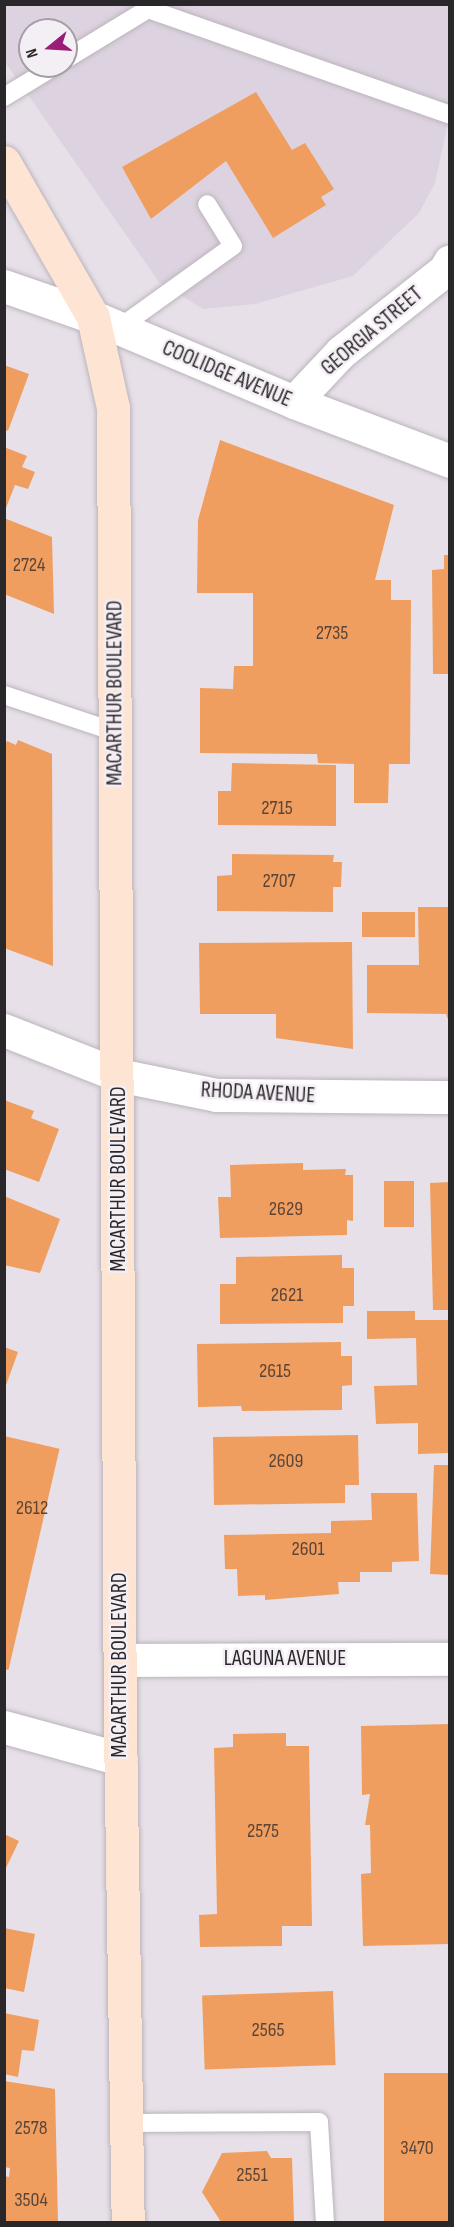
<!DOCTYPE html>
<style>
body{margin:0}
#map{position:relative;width:454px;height:2227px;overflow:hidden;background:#e7e0e8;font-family:"Sofia Sans Condensed",sans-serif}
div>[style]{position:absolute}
.built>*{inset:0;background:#ddd2df}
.building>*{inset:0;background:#f09e5f;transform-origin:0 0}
.roads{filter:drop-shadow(0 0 2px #bbb4bc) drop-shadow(0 0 2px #bbb4bc)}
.service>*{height:18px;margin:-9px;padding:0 9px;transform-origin:9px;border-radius:9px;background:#fff}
.minor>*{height:33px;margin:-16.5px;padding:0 16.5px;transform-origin:16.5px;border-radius:16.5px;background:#fff}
.tertiary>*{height:33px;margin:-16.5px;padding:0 16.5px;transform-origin:16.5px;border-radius:16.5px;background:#fff}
.secondary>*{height:33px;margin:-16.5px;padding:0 16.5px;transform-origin:16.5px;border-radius:16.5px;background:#fee5d3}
span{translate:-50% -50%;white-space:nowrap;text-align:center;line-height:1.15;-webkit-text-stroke:5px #f4eef5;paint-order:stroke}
.number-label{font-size:20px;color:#5c4537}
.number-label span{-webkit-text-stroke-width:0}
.street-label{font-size:22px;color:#2a272a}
.frame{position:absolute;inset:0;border:6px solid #2a272a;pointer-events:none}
.north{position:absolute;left:18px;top:18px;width:60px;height:60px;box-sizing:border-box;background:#f4eef5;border:2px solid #a39ea4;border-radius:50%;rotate:252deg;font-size:16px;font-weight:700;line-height:24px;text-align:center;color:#2a272a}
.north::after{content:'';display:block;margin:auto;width:21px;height:27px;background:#981e77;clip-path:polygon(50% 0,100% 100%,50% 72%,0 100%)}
</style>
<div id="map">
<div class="built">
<div style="clip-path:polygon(evenodd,4px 5px,449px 5px,449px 118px,435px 183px,419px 213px,353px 276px,255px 304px,203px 309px,159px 282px,5px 62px,4px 5px,30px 30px,66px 30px,66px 66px,30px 66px,30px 30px)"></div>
</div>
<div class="building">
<div style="clip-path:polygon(256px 92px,292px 150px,305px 143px,334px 189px,321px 197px,326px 205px,273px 238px,226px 161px,151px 219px,122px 167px)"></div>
<div style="clip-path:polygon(4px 365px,29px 374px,8px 431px,4px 429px)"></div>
<div style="clip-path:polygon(220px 440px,394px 505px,375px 580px,391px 580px,391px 600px,411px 600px,410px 764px,389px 764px,388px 803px,354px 803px,354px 764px,318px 763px,317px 754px,200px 753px,200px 688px,233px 689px,234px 666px,253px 666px,253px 593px,197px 593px,198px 520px)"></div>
<div style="clip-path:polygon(4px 447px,27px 456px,22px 467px,35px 472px,28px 489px,15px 485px,6px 508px)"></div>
<div style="clip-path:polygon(4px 518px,52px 537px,54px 614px,4px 594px)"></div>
<div style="clip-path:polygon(444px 555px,450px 555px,450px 674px,433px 674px,432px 570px,444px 569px)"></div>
<div style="clip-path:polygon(18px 740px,52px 754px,53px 966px,4px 948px,4px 748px,7px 741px,16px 745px)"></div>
<div style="clip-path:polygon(232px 763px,336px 765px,336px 826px,218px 825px,218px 791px,231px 791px)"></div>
<div style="clip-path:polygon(232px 854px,334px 855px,333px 862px,342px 862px,341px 887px,333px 887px,333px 912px,217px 911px,217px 876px,232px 875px)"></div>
<div style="clip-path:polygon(418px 907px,450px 907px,450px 1025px,446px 1014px,367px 1013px,367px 965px,419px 965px)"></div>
<div style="left:362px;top:912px;width:53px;height:25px"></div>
<div style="clip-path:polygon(352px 942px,353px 1049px,276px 1038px,276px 1014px,200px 1014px,199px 943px)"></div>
<div style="clip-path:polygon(4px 1100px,34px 1111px,31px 1118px,59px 1129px,39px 1182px,4px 1169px)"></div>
<div style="clip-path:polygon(303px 1163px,303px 1170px,346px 1169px,345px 1175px,353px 1175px,353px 1221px,347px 1220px,347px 1235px,220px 1238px,218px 1197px,231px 1197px,230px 1165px)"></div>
<div style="left:384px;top:1181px;width:30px;height:46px"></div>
<div style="clip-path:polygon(450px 1182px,450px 1310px,433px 1310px,430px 1183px)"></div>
<div style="clip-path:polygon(4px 1196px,60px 1219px,40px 1273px,4px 1265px)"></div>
<div style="clip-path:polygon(342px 1255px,342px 1268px,354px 1268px,354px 1306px,343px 1306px,343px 1323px,220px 1324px,220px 1284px,236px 1284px,236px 1257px)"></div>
<div style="clip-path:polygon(367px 1311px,415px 1311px,415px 1320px,450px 1320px,450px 1453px,418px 1454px,418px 1423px,376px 1424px,374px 1386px,417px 1385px,416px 1338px,367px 1339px)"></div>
<div style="clip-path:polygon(341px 1342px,341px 1356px,352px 1356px,352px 1385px,342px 1386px,342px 1410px,242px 1411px,241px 1406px,198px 1407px,197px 1344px)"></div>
<div style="clip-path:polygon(4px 1347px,18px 1352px,5px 1388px,4px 1388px)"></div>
<div style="clip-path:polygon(358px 1435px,359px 1485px,345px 1485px,345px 1503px,214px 1505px,213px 1437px)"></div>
<div style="left:4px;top:1436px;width:57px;height:227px;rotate:13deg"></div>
<div style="clip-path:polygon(434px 1465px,450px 1465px,450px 1575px,430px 1574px)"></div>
<div style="clip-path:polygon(371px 1493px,417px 1493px,419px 1561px,392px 1562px,392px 1572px,360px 1572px,360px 1582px,338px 1582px,339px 1594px,265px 1600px,265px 1595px,238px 1596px,237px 1569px,225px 1569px,224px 1535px,331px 1533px,331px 1521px,372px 1520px)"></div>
<div style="clip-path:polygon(450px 1724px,450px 1944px,363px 1946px,361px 1874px,371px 1873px,370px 1825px,365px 1825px,370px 1794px,362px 1795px,361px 1726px)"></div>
<div style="clip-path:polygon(286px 1733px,286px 1746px,309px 1746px,312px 1926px,282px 1926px,282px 1946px,200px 1947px,199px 1915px,217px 1914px,214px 1748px,233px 1747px,233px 1734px)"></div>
<div style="clip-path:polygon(4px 1834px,19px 1841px,4px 1872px)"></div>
<div style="clip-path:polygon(4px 1928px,35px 1934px,24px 1992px,4px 1988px)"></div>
<div style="left:333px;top:1991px;width:74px;height:131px;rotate:88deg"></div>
<div style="clip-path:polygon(4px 2013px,39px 2020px,34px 2051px,22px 2050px,18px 2077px,4px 2074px)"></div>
<div style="left:448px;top:2073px;width:149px;height:64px;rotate:90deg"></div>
<div style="clip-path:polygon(4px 2081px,55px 2089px,58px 2222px,4px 2222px,4px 2176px,9px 2177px,10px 2168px,4px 2167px)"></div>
<div style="clip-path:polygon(267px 2151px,271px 2158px,292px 2158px,294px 2222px,221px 2222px,202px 2192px,222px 2153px)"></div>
</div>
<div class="roads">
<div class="service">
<div style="left:66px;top:59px;width:96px;rotate:-31.4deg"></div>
<div style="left:148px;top:9px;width:320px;rotate:19.3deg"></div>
<div style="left:4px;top:97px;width:60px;rotate:-31.3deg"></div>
<div style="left:119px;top:328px;width:140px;rotate:-35.7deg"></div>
<div style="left:233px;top:246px;width:49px;rotate:-121.8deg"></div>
<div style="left:4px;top:695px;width:117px;rotate:18.4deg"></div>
<div style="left:127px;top:2123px;width:192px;rotate:-0.3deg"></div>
<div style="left:319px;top:2122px;width:100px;rotate:86.6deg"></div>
</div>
<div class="minor">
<div style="left:4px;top:286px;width:94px;rotate:19.2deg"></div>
<div style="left:294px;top:402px;width:69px;rotate:-46.8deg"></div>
<div style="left:341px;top:352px;width:132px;rotate:-38.3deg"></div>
<div style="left:445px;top:270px;width:10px;rotate:-61deg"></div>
<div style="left:4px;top:1030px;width:123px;rotate:21.5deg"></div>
<div style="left:118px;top:1075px;width:100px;rotate:11.5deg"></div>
<div style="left:216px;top:1095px;width:234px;rotate:0.5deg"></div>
<div style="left:120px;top:1660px;width:330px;rotate:-0.2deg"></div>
<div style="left:4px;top:1727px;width:121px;rotate:15.3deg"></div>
</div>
<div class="tertiary">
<div style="left:93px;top:317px;width:218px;rotate:22.9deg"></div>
<div style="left:294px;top:402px;width:167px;rotate:20.7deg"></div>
</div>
<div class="secondary">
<div style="left:4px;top:162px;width:179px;rotate:60.1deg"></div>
<div style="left:93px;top:317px;width:93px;rotate:77.6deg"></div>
<div style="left:113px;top:408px;width:1322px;rotate:89.7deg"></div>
<div style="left:120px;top:1730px;width:492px;rotate:89.1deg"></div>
</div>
</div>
<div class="number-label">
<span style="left:29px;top:565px">2724</span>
<span style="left:332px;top:633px">2735</span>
<span style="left:277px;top:808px">2715</span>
<span style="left:279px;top:881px">2707</span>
<span style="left:286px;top:1209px">2629</span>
<span style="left:287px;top:1295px">2621</span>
<span style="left:275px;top:1371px">2615</span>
<span style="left:286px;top:1461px">2609</span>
<span style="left:32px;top:1508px">2612</span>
<span style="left:308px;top:1549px">2601</span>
<span style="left:263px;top:1831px">2575</span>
<span style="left:268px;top:2030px">2565</span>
<span style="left:31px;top:2128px">2578</span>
<span style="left:417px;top:2148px">3470</span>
<span style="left:252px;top:2175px">2551</span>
<span style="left:31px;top:2200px">3504</span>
</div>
<div class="street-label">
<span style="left:372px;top:331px;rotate:-40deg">GEORGIA STREET</span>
<span style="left:227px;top:374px;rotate:23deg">COOLIDGE AVENUE</span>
<span style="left:115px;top:693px;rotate:-90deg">MACARTHUR BOULEVARD</span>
<span style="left:258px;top:1093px;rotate:3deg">RHODA AVENUE</span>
<span style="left:119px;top:1179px;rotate:-90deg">MACARTHUR BOULEVARD</span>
<span style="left:285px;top:1659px">LAGUNA AVENUE</span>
<span style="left:120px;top:1665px;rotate:-90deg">MACARTHUR BOULEVARD</span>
</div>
<div class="frame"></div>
<div class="north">N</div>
</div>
